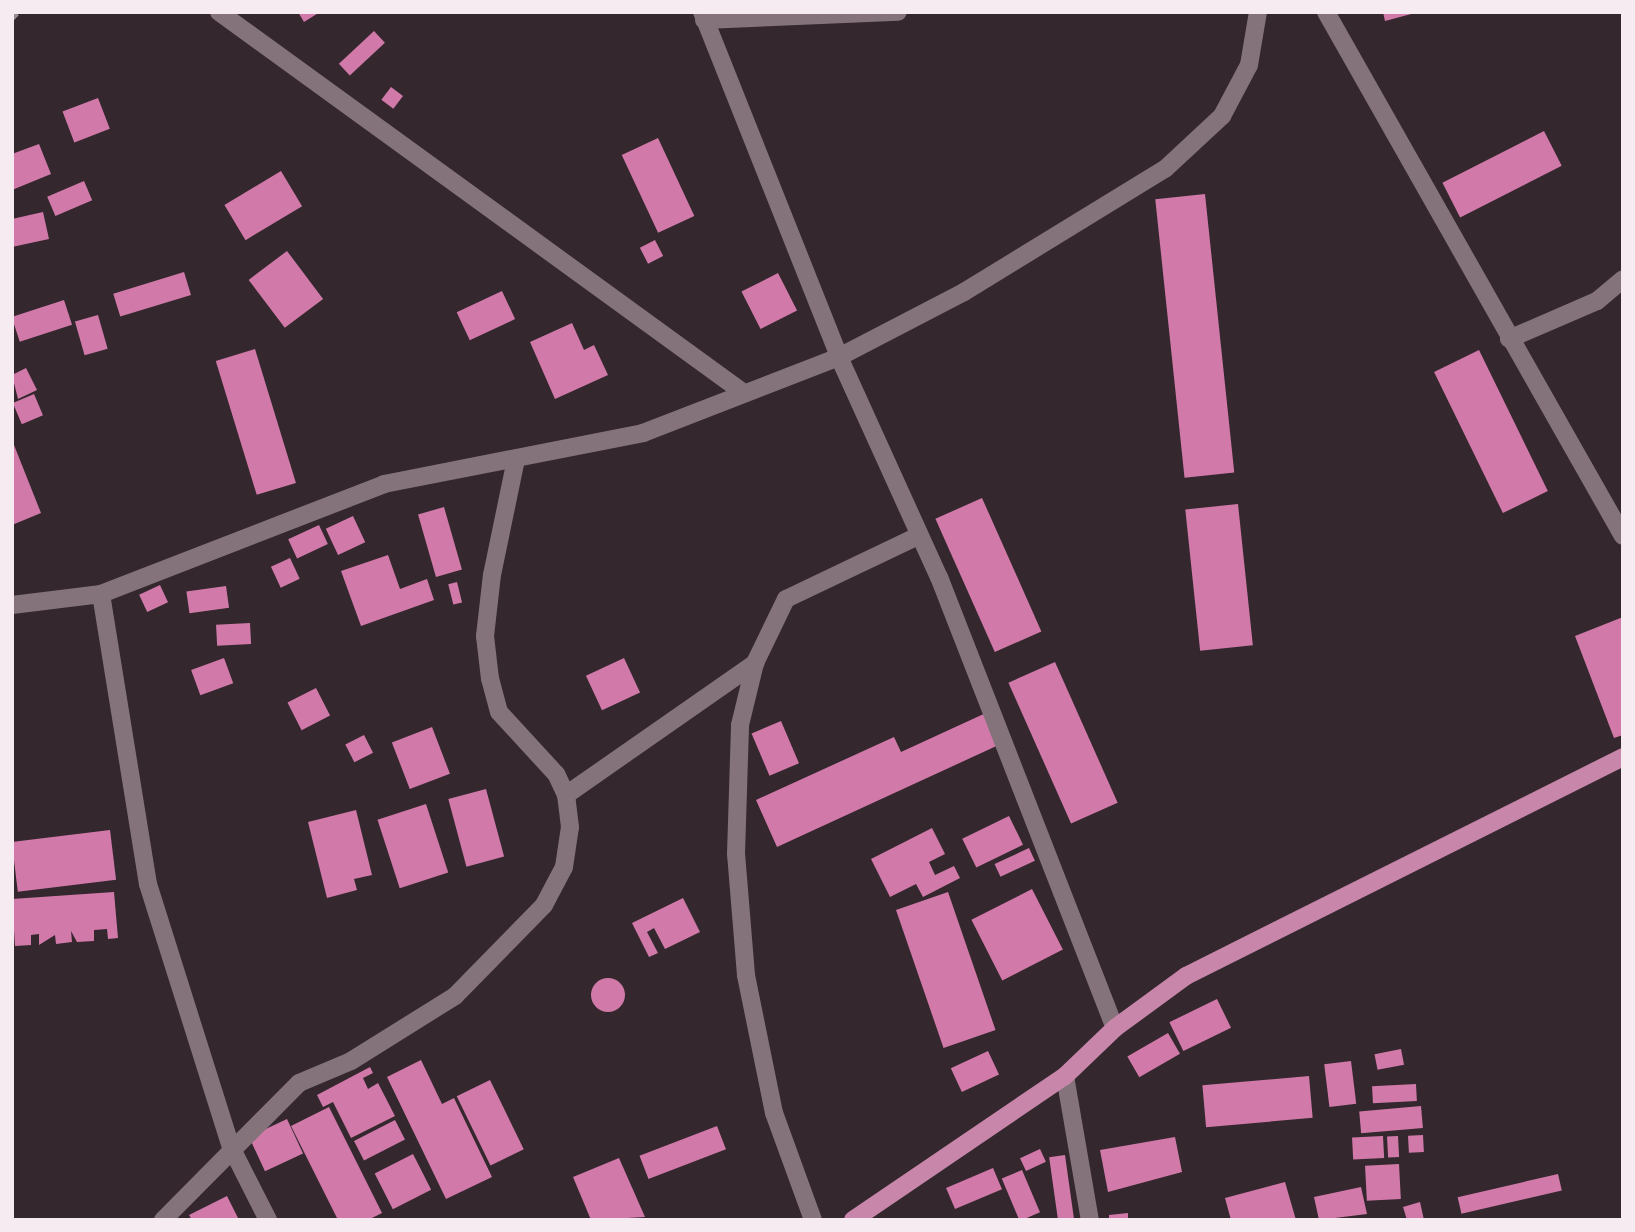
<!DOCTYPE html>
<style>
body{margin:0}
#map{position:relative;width:1635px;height:1232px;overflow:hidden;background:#35272e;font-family:Literata,serif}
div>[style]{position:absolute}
.building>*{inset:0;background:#d17aaa;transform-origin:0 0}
.round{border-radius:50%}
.path>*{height:4.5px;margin-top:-2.25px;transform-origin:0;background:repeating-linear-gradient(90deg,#988c92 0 7px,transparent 0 10.5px)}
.minor>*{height:18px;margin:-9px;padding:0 9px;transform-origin:9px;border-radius:9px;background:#84737b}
.major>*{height:18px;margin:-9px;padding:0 9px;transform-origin:9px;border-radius:9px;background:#c887aa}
span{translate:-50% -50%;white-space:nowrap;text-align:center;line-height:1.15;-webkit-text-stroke:7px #181215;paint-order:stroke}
.frame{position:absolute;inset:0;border:14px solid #f5ebf0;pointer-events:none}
</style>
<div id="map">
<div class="building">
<div style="clip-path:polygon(298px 12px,320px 12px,304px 22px)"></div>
<div style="clip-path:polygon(1383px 12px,1415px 12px,1415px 13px,1385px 21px)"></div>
<div style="left:374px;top:31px;width:16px;height:48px;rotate:47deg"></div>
<div style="left:391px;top:87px;width:15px;height:16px;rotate:37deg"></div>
<div style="left:98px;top:98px;width:33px;height:38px;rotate:69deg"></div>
<div style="left:1544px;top:131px;width:39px;height:114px;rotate:63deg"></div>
<div style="left:658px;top:138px;width:86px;height:40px;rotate:65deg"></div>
<div style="clip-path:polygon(39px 144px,51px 174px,12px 190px,12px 154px)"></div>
<div style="left:281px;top:171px;width:41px;height:66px;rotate:59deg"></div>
<div style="left:84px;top:181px;width:21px;height:40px;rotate:67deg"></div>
<div style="left:1205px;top:194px;width:280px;height:50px;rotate:84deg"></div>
<div style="clip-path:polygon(43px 212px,49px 239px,12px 247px,12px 219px)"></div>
<div style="left:655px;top:240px;width:18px;height:17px;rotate:63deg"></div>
<div style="left:287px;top:251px;width:60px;height:48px;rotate:53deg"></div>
<div style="left:184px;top:272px;width:24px;height:74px;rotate:73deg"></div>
<div style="left:778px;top:273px;width:42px;height:41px;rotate:63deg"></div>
<div style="left:502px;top:291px;width:31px;height:50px;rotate:65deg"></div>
<div style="left:64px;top:300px;width:26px;height:55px;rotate:72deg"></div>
<div style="left:98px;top:315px;width:35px;height:24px;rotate:74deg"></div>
<div style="clip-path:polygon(572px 323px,584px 350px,594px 345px,608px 375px,555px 399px,530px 342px)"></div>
<div style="left:255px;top:349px;width:140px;height:41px;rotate:73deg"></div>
<div style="left:1479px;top:350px;width:157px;height:50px;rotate:64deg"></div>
<div style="clip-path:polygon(26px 368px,37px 390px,18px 399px,12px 375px)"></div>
<div style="left:34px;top:394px;width:23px;height:23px;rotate:67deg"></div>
<div style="clip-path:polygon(12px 440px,41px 513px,12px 525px)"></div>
<div style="left:982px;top:498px;width:146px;height:51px;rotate:66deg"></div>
<div style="left:1238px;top:504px;width:142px;height:53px;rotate:84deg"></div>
<div style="left:444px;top:507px;width:65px;height:27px;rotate:74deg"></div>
<div style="left:353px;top:516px;width:29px;height:30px;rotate:65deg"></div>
<div style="left:319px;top:525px;width:21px;height:34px;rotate:65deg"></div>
<div style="clip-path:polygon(388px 555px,400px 589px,427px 579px,434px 600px,361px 626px,341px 571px)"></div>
<div style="left:290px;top:558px;width:23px;height:21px;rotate:65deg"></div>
<div style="left:457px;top:582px;width:21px;height:9px;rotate:76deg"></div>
<div style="left:160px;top:585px;width:19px;height:23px;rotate:65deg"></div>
<div style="left:226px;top:586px;width:22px;height:40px;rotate:82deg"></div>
<div style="clip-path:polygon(1623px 617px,1623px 735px,1614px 738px,1575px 636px)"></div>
<div style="left:250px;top:623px;width:21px;height:34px;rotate:87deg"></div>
<div style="left:224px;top:658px;width:27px;height:35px;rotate:70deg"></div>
<div style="left:624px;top:658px;width:38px;height:42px;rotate:65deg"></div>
<div style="left:1055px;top:662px;width:154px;height:51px;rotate:66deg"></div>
<div style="left:316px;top:688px;width:31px;height:32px;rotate:63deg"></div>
<div style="clip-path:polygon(988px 712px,1003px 743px,777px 847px,756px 800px,894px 737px,901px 752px)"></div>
<div style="left:781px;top:721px;width:46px;height:32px;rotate:67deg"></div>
<div style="left:432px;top:727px;width:50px;height:43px;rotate:69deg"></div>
<div style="left:364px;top:735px;width:20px;height:21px;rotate:63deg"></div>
<div style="left:486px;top:789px;width:70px;height:39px;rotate:75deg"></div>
<div style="left:426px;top:804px;width:72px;height:51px;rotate:72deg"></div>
<div style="clip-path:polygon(356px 810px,372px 875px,354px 879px,357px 890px,327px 898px,308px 822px)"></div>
<div style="left:1009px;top:816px;width:32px;height:52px;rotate:64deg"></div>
<div style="clip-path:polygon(932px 828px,945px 854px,929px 862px,935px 875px,954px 866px,960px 878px,923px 897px,916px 884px,890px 897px,871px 859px)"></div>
<div style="left:110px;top:830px;width:50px;height:99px;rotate:83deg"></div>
<div style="left:1029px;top:848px;width:14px;height:38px;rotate:65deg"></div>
<div style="left:1032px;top:889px;width:68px;height:68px;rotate:63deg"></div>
<div style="clip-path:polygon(114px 892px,118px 938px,108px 939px,107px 929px,94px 930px,94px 941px,77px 942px,71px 931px,72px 942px,56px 944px,55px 935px,39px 945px,39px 934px,31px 935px,31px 945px,15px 946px,12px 899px)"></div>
<div style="left:948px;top:892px;width:146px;height:55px;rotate:71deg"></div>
<div style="clip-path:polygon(683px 898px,700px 932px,665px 949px,654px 928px,647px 932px,658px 953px,649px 957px,632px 923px)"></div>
<div class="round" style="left:591px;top:978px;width:34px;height:34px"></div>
<div style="left:1217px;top:999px;width:32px;height:53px;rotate:64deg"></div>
<div style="left:1168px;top:1033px;width:24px;height:47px;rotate:60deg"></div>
<div style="left:1401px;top:1049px;width:16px;height:27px;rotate:79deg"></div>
<div style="left:988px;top:1051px;width:26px;height:41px;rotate:65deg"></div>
<div style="clip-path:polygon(421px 1060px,442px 1104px,454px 1098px,492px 1177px,446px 1199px,387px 1077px)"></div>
<div style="left:1351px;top:1061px;width:43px;height:27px;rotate:83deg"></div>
<div style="clip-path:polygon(370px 1067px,373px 1073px,363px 1078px,368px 1089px,378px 1083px,395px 1116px,351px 1138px,333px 1102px,323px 1107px,317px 1095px)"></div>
<div style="left:1309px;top:1076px;width:42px;height:107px;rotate:85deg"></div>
<div style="left:490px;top:1080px;width:77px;height:37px;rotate:64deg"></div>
<div style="left:1416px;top:1084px;width:17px;height:44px;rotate:87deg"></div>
<div style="left:1421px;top:1106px;width:22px;height:62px;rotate:85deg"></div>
<div style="clip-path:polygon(329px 1107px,382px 1213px,368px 1220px,338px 1220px,291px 1126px)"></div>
<div style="left:287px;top:1119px;width:38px;height:42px;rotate:65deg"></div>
<div style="left:395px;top:1120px;width:22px;height:46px;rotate:63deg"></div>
<div style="left:717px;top:1126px;width:25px;height:83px;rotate:69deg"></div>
<div style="left:1423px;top:1135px;width:17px;height:15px;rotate:87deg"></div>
<div style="left:1383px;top:1136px;width:22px;height:31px;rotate:87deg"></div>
<div style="left:1398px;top:1136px;width:21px;height:11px;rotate:87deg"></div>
<div style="clip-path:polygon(1175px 1137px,1182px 1172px,1108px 1192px,1100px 1150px)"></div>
<div style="left:1040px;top:1149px;width:14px;height:22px;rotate:65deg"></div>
<div style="left:413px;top:1154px;width:40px;height:43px;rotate:63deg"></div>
<div style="left:1065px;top:1155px;width:66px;height:16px;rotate:82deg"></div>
<div style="clip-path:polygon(619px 1158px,645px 1217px,591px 1220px,573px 1177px)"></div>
<div style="left:1399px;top:1164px;width:35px;height:34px;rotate:87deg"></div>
<div style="left:993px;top:1168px;width:23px;height:51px;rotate:67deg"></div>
<div style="left:1022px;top:1170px;width:46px;height:22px;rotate:67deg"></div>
<div style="left:1558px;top:1174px;width:17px;height:103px;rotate:77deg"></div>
<div style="clip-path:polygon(1285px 1182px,1296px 1220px,1231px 1220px,1225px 1198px)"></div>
<div style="clip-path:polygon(1361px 1187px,1367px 1214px,1319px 1220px,1314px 1197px)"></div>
<div style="clip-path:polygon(227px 1196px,239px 1220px,192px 1220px,189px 1215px)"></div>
<div style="clip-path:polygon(1420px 1202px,1424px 1220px,1407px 1220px,1403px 1207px)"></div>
<div style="clip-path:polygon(1128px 1213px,1128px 1220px,1109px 1220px,1109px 1215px)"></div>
</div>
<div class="path">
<div style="left:12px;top:18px;width:8px;rotate:-45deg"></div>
</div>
<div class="minor">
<div style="left:219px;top:12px;width:649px;rotate:35.97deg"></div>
<div style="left:702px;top:12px;width:371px;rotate:68.3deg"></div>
<div style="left:839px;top:357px;width:242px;rotate:65.6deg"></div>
<div style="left:939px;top:577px;width:484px;rotate:68.7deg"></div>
<div style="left:1326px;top:12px;width:602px;rotate:60.46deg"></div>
<div style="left:704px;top:20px;width:194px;rotate:-2.4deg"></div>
<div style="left:1509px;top:339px;width:96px;rotate:-23.4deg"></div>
<div style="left:1597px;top:301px;width:34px;rotate:-40deg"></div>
<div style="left:101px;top:594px;width:294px;rotate:80.8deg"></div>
<div style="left:148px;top:884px;width:276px;rotate:72.5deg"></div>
<div style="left:231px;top:1147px;width:82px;rotate:63.1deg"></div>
<div style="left:12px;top:605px;width:90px;rotate:-7deg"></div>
<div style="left:101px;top:594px;width:304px;rotate:-21.2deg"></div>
<div style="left:384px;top:484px;width:264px;rotate:-11.1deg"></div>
<div style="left:643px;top:433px;width:210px;rotate:-21.2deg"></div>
<div style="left:839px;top:357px;width:141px;rotate:-27.5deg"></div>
<div style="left:964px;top:292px;width:236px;rotate:-31.5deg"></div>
<div style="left:1165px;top:169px;width:78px;rotate:-42.9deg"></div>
<div style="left:1222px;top:116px;width:58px;rotate:-62.1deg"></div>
<div style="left:1249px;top:65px;width:54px;rotate:-80.4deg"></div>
<div style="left:566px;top:795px;width:231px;rotate:-34.9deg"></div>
<div style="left:1065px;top:1076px;width:146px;rotate:80.2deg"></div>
<div style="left:163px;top:1220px;width:193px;rotate:-45.2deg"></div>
<div style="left:299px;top:1083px;width:56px;rotate:-22.9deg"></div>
<div style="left:351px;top:1061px;width:123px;rotate:-32deg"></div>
<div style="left:455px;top:996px;width:127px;rotate:-45.6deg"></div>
<div style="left:544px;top:905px;width:43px;rotate:-62.2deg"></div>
<div style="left:564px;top:867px;width:40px;rotate:-81.5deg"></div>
<div style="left:570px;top:827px;width:32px;rotate:-97deg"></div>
<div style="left:566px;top:795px;width:23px;rotate:-115deg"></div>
<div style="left:556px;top:774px;width:84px;rotate:-132.6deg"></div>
<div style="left:499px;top:712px;width:34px;rotate:-105deg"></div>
<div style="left:490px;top:679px;width:43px;rotate:-96.6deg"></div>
<div style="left:485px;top:636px;width:61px;rotate:-83.5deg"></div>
<div style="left:492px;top:575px;width:118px;rotate:-78.3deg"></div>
<div style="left:813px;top:1220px;width:114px;rotate:-110deg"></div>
<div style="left:774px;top:1113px;width:141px;rotate:-101.5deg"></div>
<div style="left:746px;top:975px;width:121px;rotate:-94.7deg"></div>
<div style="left:736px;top:854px;width:129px;rotate:-88.2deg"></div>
<div style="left:740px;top:725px;width:64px;rotate:-76.4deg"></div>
<div style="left:755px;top:663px;width:71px;rotate:-64.2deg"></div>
<div style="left:786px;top:599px;width:146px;rotate:-25.5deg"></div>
</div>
<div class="major">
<div style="left:853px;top:1220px;width:256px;rotate:-34.2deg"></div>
<div style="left:1065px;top:1076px;width:69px;rotate:-43.8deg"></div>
<div style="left:1115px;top:1028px;width:88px;rotate:-36.2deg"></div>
<div style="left:1186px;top:976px;width:489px;rotate:-26.6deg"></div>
</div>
<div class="frame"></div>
</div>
